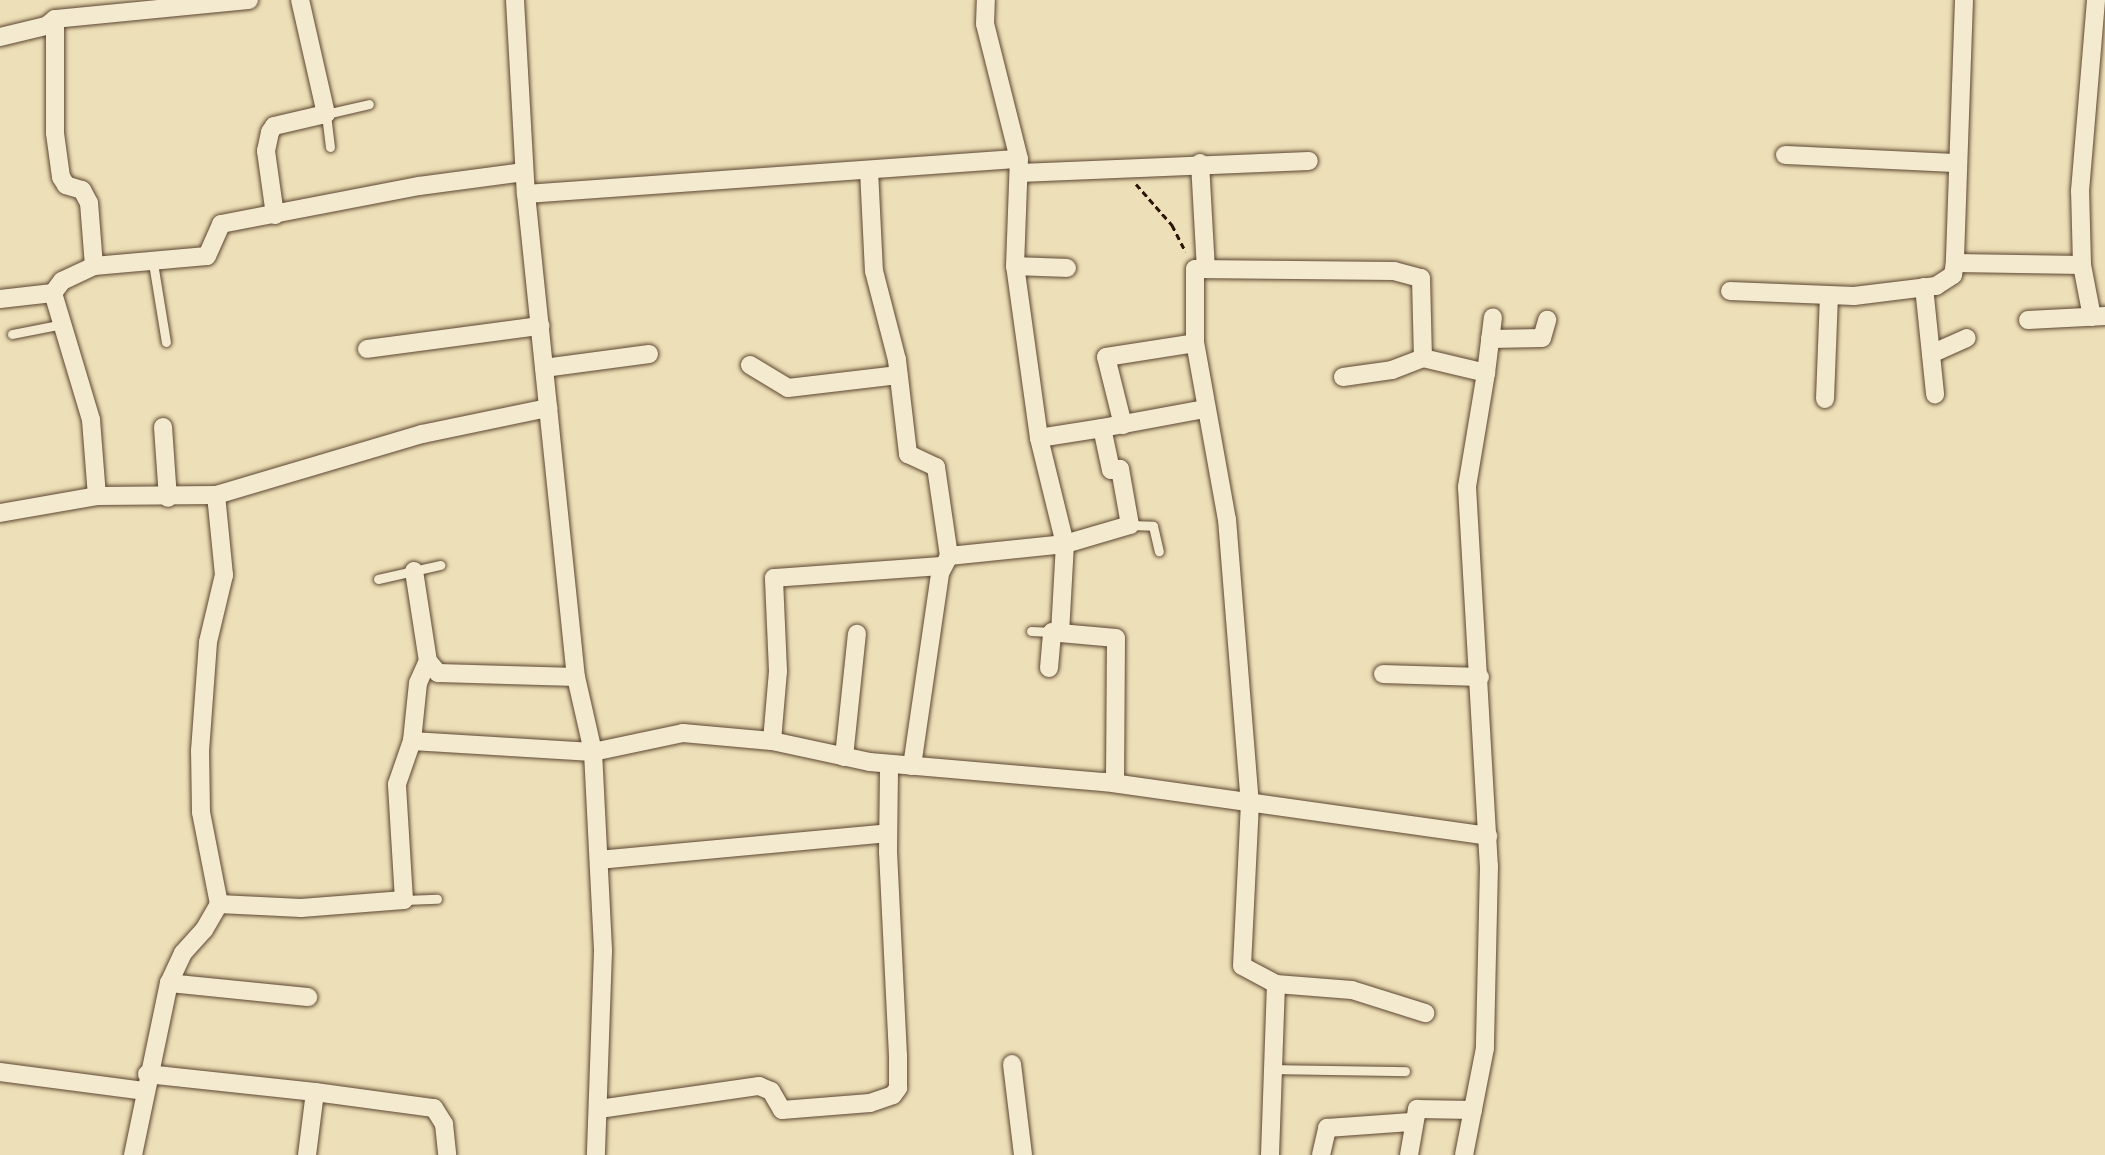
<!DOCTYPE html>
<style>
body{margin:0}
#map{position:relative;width:2105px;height:1155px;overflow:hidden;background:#eddfb7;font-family:"IM FELL Double Pica",serif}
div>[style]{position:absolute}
.path>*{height:3px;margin-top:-1.5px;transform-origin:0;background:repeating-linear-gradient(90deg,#2c1303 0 6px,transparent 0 10px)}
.roads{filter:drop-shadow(0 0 2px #5c4630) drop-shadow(0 0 2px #5c4630)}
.lane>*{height:9px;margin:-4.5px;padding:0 4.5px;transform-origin:4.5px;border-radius:4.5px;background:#f3ead0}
.street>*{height:18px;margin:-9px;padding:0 9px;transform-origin:9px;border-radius:9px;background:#f3ead0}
span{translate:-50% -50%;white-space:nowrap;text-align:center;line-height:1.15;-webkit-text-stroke:6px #f3ead0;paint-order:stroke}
</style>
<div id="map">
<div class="path">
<div style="left:1136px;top:184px;width:55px;rotate:48.7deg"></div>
<div style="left:1172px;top:225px;width:30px;rotate:63deg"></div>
</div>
<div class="roads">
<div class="lane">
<div style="left:330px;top:147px;width:33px;rotate:-97deg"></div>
<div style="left:326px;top:114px;width:44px;rotate:-13.1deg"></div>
<div style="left:153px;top:263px;width:80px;rotate:80.7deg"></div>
<div style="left:12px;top:334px;width:52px;rotate:-11.1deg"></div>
<div style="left:1130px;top:525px;width:23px;rotate:2deg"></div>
<div style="left:1153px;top:526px;width:26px;rotate:77deg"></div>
<div style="left:378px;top:579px;width:64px;rotate:-12.7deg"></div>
<div style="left:1031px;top:631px;width:21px;rotate:3deg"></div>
<div style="left:404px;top:900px;width:33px;rotate:-2deg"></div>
<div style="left:1271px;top:1069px;width:134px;rotate:0.9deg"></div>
</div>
<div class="street">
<div style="left:515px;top:0;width:194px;rotate:86.8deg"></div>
<div style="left:526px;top:194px;width:486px;rotate:84.1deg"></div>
<div style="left:576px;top:677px;width:77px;rotate:77.2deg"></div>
<div style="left:593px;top:752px;width:199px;rotate:87.1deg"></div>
<div style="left:603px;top:951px;width:204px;rotate:92deg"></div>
<div style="left:1964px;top:0;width:263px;rotate:92deg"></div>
<div style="left:1955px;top:263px;width:127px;rotate:0.9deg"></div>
<div style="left:0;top:37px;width:47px;rotate:-13.4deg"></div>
<div style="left:46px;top:26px;width:11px;rotate:-38deg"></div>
<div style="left:1785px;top:155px;width:171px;rotate:2.7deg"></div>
<div style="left:1200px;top:163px;width:106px;rotate:86.8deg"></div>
<div style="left:869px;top:170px;width:101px;rotate:87.2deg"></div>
<div style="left:874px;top:271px;width:92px;rotate:75.5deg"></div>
<div style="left:897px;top:360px;width:95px;rotate:83.3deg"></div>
<div style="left:908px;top:454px;width:31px;rotate:25deg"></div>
<div style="left:936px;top:467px;width:90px;rotate:81.7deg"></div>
<div style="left:1020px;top:173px;width:289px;rotate:-2.4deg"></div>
<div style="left:526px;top:194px;width:494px;rotate:-4.1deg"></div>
<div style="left:275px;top:215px;width:65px;rotate:-98deg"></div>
<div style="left:266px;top:151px;width:19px;rotate:-78deg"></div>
<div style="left:270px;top:132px;width:7px;rotate:-56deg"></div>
<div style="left:274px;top:126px;width:53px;rotate:-13deg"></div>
<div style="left:326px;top:114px;width:117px;rotate:-102.8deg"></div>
<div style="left:94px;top:266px;width:63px;rotate:-94.5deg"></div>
<div style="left:89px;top:203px;width:15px;rotate:-118deg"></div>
<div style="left:82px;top:190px;width:17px;rotate:-163deg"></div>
<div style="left:66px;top:185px;width:9px;rotate:-122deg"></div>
<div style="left:61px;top:177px;width:44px;rotate:-97.8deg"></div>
<div style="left:55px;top:133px;width:114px;rotate:-90deg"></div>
<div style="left:55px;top:19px;width:195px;rotate:-5.6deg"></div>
<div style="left:1015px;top:266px;width:52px;rotate:2.2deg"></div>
<div style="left:1924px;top:287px;width:108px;rotate:84.1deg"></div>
<div style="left:1730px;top:291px;width:124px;rotate:2.3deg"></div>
<div style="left:1854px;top:296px;width:83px;rotate:-7deg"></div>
<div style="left:1936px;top:286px;width:20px;rotate:-33deg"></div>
<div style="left:1953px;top:275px;width:12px;rotate:-81deg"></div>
<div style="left:53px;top:293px;width:133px;rotate:73.3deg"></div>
<div style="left:91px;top:420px;width:76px;rotate:85.5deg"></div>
<div style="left:0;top:299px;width:53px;rotate:-6.5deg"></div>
<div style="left:53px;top:293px;width:15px;rotate:-53deg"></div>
<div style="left:62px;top:281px;width:35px;rotate:-25deg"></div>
<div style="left:94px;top:266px;width:113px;rotate:-5.1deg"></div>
<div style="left:207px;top:256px;width:35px;rotate:-66deg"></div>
<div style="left:221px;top:224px;width:202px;rotate:-10.9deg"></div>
<div style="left:419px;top:186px;width:106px;rotate:-7.6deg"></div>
<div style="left:2092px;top:317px;width:53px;rotate:-100.9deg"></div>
<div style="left:2082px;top:265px;width:74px;rotate:-91.5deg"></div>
<div style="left:2080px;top:191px;width:192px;rotate:-85.2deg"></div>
<div style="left:2028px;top:320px;width:77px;rotate:-3deg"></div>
<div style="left:1490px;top:339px;width:52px;rotate:-1.1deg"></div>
<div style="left:1542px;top:338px;width:19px;rotate:-74deg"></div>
<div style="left:367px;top:349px;width:175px;rotate:-7.6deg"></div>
<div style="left:1931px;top:354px;width:39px;rotate:-24deg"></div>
<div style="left:750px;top:365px;width:44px;rotate:31.2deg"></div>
<div style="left:788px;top:388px;width:111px;rotate:-6.7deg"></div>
<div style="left:544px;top:368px;width:106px;rotate:-7.6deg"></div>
<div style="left:1486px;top:373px;width:56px;rotate:-82.9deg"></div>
<div style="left:1343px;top:377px;width:49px;rotate:-8.1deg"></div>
<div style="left:1392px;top:370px;width:33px;rotate:-21deg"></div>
<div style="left:1825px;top:399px;width:103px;rotate:-87.8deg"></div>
<div style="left:1123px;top:425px;width:70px;rotate:-104deg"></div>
<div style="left:1106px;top:357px;width:90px;rotate:-8.9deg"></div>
<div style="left:163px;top:427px;width:71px;rotate:86deg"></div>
<div style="left:1039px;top:438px;width:64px;rotate:-9deg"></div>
<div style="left:0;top:513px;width:98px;rotate:-9.9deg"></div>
<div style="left:97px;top:496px;width:119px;rotate:-0.5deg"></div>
<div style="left:216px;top:495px;width:215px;rotate:-16.5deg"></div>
<div style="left:422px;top:434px;width:129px;rotate:-11.7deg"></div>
<div style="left:414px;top:571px;width:91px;rotate:81.2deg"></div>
<div style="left:428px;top:661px;width:16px;rotate:50deg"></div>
<div style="left:438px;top:673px;width:138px;rotate:1.7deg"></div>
<div style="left:1060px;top:633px;width:56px;rotate:5.1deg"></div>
<div style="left:1116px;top:638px;width:145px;rotate:90.4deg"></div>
<div style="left:1049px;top:668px;width:36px;rotate:-85deg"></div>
<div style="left:1052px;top:632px;width:8px;rotate:7deg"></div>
<div style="left:1060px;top:633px;width:89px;rotate:-86.8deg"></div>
<div style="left:1065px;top:544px;width:68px;rotate:-16.3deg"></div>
<div style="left:1130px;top:525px;width:57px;rotate:-100.1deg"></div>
<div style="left:1120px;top:469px;width:9px;rotate:174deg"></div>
<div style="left:1111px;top:470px;width:43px;rotate:-102.1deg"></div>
<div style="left:1102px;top:428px;width:105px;rotate:-10.5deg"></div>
<div style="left:1383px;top:674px;width:97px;rotate:1.8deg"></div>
<div style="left:412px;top:741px;width:181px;rotate:3.5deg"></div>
<div style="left:593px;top:752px;width:92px;rotate:-11.9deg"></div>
<div style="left:683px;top:733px;width:89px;rotate:5.1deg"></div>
<div style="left:772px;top:741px;width:100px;rotate:12.1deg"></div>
<div style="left:870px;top:762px;width:236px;rotate:4.9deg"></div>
<div style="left:1105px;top:782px;width:387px;rotate:8deg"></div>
<div style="left:772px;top:741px;width:70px;rotate:-85.1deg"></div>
<div style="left:778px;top:671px;width:93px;rotate:-92.5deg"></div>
<div style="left:774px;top:578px;width:169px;rotate:-4.1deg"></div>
<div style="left:844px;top:757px;width:124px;rotate:-84deg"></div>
<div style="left:912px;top:766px;width:195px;rotate:-81.7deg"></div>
<div style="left:940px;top:573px;width:19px;rotate:-62deg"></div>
<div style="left:949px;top:556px;width:117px;rotate:-5.9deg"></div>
<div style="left:1065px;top:544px;width:109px;rotate:-103.8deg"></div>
<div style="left:1039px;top:438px;width:174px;rotate:-97.9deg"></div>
<div style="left:1015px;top:266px;width:107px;rotate:-87.9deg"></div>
<div style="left:1019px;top:159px;width:139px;rotate:-104.1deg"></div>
<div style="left:985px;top:24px;width:24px;rotate:-88deg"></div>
<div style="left:599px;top:860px;width:290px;rotate:-5.3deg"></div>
<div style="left:219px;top:904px;width:82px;rotate:2.8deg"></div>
<div style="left:301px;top:908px;width:103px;rotate:-4.4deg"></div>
<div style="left:404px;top:900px;width:116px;rotate:-93.5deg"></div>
<div style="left:397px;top:784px;width:46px;rotate:-70.8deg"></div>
<div style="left:412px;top:741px;width:58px;rotate:-84.1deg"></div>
<div style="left:418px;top:683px;width:24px;rotate:-66deg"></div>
<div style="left:169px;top:983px;width:140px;rotate:5.8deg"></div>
<div style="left:1276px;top:984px;width:76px;rotate:4.5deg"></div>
<div style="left:1352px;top:990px;width:77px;rotate:17.5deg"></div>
<div style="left:1012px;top:1064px;width:92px;rotate:83.1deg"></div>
<div style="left:0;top:1072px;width:145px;rotate:7.5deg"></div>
<div style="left:147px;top:1074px;width:169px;rotate:6.1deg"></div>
<div style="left:315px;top:1092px;width:64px;rotate:97.2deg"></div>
<div style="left:315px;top:1092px;width:120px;rotate:7.7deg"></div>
<div style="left:434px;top:1108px;width:19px;rotate:58deg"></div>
<div style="left:444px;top:1124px;width:31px;rotate:84deg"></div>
<div style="left:599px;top:1109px;width:162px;rotate:-8.2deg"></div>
<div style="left:759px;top:1086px;width:13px;rotate:23deg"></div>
<div style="left:771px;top:1091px;width:22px;rotate:60deg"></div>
<div style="left:782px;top:1110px;width:88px;rotate:-4.5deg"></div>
<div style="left:870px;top:1103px;width:24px;rotate:-19deg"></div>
<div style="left:893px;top:1095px;width:9px;rotate:-54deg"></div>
<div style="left:898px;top:1088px;width:32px;rotate:-90deg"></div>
<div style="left:898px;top:1056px;width:204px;rotate:-92.8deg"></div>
<div style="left:888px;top:852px;width:88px;rotate:-89.3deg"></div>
<div style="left:133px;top:1155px;width:176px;rotate:-78.2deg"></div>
<div style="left:169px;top:983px;width:33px;rotate:-65deg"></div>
<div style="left:183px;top:953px;width:31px;rotate:-48deg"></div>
<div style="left:204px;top:930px;width:30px;rotate:-60deg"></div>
<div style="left:219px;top:904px;width:94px;rotate:-101.1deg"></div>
<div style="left:201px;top:812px;width:61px;rotate:-90.9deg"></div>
<div style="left:200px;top:751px;width:109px;rotate:-85.8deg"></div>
<div style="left:208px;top:642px;width:69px;rotate:-76.6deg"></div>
<div style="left:224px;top:575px;width:80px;rotate:-95.7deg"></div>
<div style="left:1270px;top:1155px;width:171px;rotate:-88deg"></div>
<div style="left:1276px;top:984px;width:38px;rotate:-152deg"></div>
<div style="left:1242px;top:966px;width:161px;rotate:-87.2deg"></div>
<div style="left:1250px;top:805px;width:286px;rotate:-94.6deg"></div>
<div style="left:1227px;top:520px;width:180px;rotate:-100.2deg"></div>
<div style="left:1195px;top:343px;width:74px;rotate:-90deg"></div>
<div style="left:1195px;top:269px;width:199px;rotate:0.6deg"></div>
<div style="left:1394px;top:271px;width:28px;rotate:15deg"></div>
<div style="left:1421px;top:278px;width:80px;rotate:88.6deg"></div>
<div style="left:1423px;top:358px;width:65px;rotate:13.4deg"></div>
<div style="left:1486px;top:373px;width:116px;rotate:99.5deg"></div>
<div style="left:1467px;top:487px;width:380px;rotate:86.7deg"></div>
<div style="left:1489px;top:866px;width:182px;rotate:91.3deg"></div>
<div style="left:1485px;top:1048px;width:109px;rotate:101.1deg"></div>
<div style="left:1321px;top:1155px;width:28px;rotate:-77deg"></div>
<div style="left:1327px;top:1128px;width:84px;rotate:-4.1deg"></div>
<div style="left:1409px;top:1155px;width:47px;rotate:-80.1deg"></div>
<div style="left:1417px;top:1109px;width:56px;rotate:1deg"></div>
</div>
</div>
</div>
